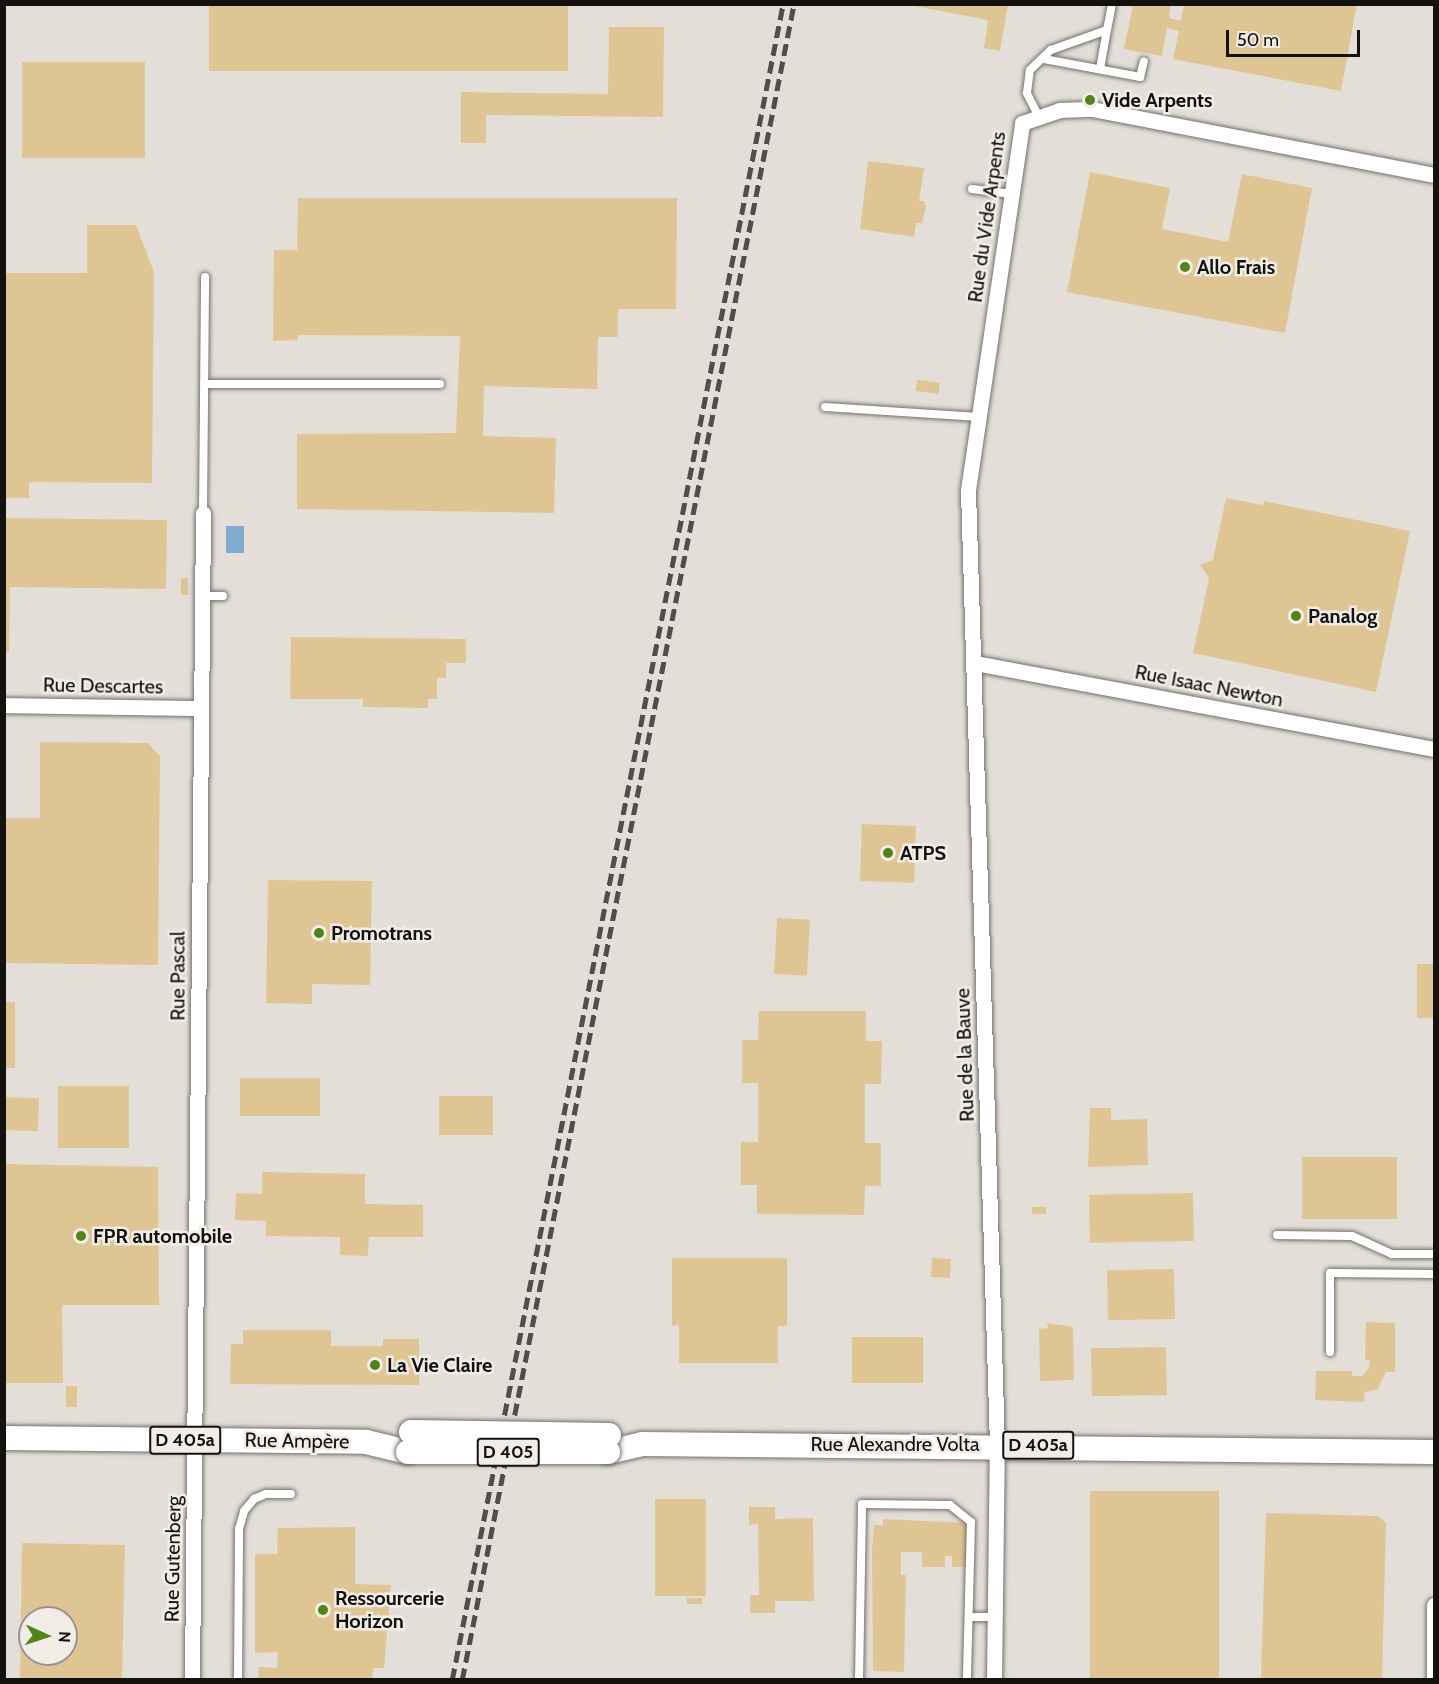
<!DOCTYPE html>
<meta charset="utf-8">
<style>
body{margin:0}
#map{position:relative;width:1439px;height:1684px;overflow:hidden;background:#e3dfd8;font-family:Cabin,sans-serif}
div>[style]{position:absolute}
.water>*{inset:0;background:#82abd1;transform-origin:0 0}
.building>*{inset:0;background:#e0c594;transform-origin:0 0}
.roads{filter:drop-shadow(0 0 2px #75716b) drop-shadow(0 0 2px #75716b)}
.lane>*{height:8px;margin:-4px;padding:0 4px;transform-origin:4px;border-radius:4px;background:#fff}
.street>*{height:15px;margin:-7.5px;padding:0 7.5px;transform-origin:7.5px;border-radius:7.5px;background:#fff}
.primary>*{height:24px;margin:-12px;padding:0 12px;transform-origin:12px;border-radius:12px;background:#fff}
.rail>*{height:4.5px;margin-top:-2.25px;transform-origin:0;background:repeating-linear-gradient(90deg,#504e4a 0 12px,transparent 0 18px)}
.bridges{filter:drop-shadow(0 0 2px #75716b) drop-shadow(0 0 2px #75716b)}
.primary-bridge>*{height:24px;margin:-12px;padding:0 12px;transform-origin:12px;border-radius:12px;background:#fff}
.dots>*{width:16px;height:16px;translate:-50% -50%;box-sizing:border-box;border:3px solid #f1ece5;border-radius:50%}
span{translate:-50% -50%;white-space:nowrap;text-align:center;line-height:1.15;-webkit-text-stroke:5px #f1ece5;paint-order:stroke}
.shield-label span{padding:2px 4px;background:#f1ece5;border:2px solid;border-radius:4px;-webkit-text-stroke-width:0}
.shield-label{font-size:18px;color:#13120f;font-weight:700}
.poi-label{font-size:20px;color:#13120f;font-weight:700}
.left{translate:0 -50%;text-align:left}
.street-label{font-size:20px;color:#13120f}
.frame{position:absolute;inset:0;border:6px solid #13120f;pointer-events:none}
.north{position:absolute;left:18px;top:1606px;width:60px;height:60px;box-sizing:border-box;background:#f1ece5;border:2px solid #98958f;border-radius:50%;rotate:93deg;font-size:16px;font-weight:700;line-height:24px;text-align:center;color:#13120f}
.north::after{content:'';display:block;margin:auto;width:21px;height:27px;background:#528419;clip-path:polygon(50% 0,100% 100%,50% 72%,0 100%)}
.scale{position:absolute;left:1226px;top:30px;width:134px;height:27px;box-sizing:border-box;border:3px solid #13120f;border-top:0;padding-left:8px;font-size:18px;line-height:21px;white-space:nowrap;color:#13120f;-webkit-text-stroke:4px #f1ece5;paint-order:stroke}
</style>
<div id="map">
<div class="water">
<div style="left:226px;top:526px;width:18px;height:27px"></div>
</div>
<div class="building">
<div style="left:209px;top:4px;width:359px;height:67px"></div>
<div style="clip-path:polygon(904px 4px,1008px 4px,1000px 51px,984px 48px,988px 20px)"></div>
<div style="clip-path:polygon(1184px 4px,1357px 4px,1341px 91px,1173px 59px,1179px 31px,1167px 28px,1162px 56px,1124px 49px,1133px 5px,1171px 5px,1169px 18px,1181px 21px)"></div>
<div style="clip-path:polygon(609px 27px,664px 27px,663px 117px,486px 115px,486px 143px,461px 143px,461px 92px,608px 94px)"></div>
<div style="left:22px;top:62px;width:123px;height:96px"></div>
<div style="clip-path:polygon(868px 161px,924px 168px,919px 201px,924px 201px,926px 207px,922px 223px,916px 223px,914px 237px,860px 229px)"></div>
<div style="clip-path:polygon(1090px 172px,1170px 188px,1162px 229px,1228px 242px,1242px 174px,1312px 188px,1285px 333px,1067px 292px)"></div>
<div style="clip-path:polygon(298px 198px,677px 198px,676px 309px,618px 309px,618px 337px,598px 337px,597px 389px,484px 386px,483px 436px,556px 438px,554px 513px,297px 509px,297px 434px,456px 433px,460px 336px,298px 335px,298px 340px,273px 341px,274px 250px,297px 250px)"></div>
<div style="clip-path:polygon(87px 225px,136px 225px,154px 272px,152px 483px,29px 482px,29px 498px,4px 498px,4px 273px,87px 273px)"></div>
<div style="left:917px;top:380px;width:23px;height:11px;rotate:7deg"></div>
<div style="clip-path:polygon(1226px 498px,1263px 505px,1264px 501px,1410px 531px,1376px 692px,1193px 653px,1209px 578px,1200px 565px,1213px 560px)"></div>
<div style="clip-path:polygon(4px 518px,167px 520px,166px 589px,10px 587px,9px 652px,4px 652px)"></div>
<div style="left:181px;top:578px;width:7px;height:17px"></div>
<div style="clip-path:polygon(291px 637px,466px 639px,466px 663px,446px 663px,446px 678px,437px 678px,437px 699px,428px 699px,428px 708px,363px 707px,363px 699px,290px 699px)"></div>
<div style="clip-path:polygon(40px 742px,148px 743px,160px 756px,158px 965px,4px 963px,4px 818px,40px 818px)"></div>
<div style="left:862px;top:824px;width:54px;height:57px;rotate:2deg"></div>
<div style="clip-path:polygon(268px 880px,372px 881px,370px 985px,312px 984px,312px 1004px,266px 1003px)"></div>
<div style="left:777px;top:918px;width:33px;height:56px;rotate:3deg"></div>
<div style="left:1417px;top:964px;width:17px;height:54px"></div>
<div style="left:4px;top:1002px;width:11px;height:66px"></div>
<div style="clip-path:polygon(759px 1011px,866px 1011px,866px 1041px,882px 1041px,881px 1084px,865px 1084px,865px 1143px,881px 1143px,881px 1186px,865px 1186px,864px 1215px,757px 1214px,757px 1185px,741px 1185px,741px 1142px,758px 1142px,758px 1083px,742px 1083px,742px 1040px,758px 1040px)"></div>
<div style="left:240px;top:1078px;width:80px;height:38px"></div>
<div style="left:58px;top:1086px;width:71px;height:62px"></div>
<div style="left:439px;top:1096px;width:54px;height:39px"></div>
<div style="left:4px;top:1097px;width:35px;height:33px;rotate:2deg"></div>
<div style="clip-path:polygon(1090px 1108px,1111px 1108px,1111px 1120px,1147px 1119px,1148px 1165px,1088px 1167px)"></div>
<div style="left:1302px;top:1157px;width:95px;height:62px"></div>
<div style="clip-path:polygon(4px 1164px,158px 1167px,159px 1305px,62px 1305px,63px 1383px,4px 1383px)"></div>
<div style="clip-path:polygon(262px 1172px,365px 1174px,365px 1204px,423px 1205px,423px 1237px,369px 1237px,368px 1256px,340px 1255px,340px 1237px,266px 1236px,266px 1221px,235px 1220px,236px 1193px,262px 1194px)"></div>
<div style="left:1193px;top:1193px;width:48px;height:104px;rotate:89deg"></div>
<div style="left:1032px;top:1207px;width:14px;height:7px"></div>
<div style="clip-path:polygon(672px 1258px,787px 1258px,787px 1326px,778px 1326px,778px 1363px,679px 1363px,679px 1325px,672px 1326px)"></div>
<div style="left:932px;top:1258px;width:19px;height:19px;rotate:3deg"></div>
<div style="left:1174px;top:1269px;width:50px;height:67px;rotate:89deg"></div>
<div style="clip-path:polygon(1366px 1322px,1395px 1323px,1395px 1372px,1386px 1372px,1378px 1389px,1365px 1392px,1364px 1402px,1315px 1400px,1316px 1371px,1352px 1371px,1352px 1376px,1362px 1376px,1369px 1368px,1370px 1360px,1365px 1360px)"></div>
<div style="clip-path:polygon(1047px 1323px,1073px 1327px,1074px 1380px,1040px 1381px,1039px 1329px,1048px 1328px)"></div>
<div style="clip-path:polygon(243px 1330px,331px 1330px,331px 1346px,383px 1346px,383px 1339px,419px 1339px,419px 1385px,230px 1384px,231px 1344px,243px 1344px)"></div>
<div style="left:852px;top:1337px;width:71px;height:46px"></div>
<div style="left:1166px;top:1347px;width:48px;height:75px;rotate:89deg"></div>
<div style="left:66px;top:1386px;width:11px;height:21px"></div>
<div style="left:1090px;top:1491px;width:129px;height:189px"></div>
<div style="left:655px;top:1499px;width:51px;height:97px"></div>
<div style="clip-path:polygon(749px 1507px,775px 1507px,775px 1519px,813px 1518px,814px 1601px,775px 1601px,775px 1613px,750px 1613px,750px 1595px,759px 1595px,758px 1524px,749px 1525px)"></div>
<div style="clip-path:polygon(1266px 1513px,1378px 1516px,1386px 1523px,1382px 1680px,1261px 1680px)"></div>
<div style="clip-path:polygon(883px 1519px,969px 1523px,968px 1567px,952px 1567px,952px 1556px,945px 1556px,945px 1567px,922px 1567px,922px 1552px,901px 1552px,901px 1575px,906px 1575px,904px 1672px,873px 1671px,872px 1550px,874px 1525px,883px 1525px)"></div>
<div style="clip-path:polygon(355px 1527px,355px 1584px,391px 1585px,384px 1668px,373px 1668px,372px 1680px,258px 1680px,259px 1667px,277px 1668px,278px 1652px,255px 1653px,255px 1554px,277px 1554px,278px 1528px)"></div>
<div style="clip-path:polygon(evenodd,22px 1543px,125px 1545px,122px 1680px,20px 1680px,22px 1543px,30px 1618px,66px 1618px,66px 1654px,30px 1654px,30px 1618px)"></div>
<div style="left:687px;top:1598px;width:15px;height:6px"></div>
</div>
<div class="roads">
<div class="lane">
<div style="left:1044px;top:59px;width:98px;rotate:10.6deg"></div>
<div style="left:1140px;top:77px;width:16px;rotate:-76deg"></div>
<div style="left:1100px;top:69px;width:40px;rotate:-80deg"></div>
<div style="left:1039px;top:117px;width:27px;rotate:-117deg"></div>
<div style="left:1027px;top:93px;width:23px;rotate:-83deg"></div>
<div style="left:1030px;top:70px;width:29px;rotate:-44deg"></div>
<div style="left:1051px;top:50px;width:59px;rotate:-19.7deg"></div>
<div style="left:1107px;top:30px;width:26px;rotate:-79deg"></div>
<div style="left:972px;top:189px;width:40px;rotate:7.1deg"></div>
<div style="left:204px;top:384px;width:236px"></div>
<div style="left:825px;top:407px;width:154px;rotate:3.7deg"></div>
<div style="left:203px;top:513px;width:236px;rotate:-89.5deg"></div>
<div style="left:202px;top:596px;width:21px"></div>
<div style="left:1277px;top:1235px;width:75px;rotate:0.8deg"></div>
<div style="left:1352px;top:1236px;width:44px;rotate:24.2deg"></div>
<div style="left:1392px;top:1254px;width:42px"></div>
<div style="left:1330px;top:1352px;width:79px;rotate:-90deg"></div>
<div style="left:1330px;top:1273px;width:104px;rotate:0.6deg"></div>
<div style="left:969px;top:1617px;width:26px"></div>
<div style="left:238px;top:1680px;width:151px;rotate:-89.6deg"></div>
<div style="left:239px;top:1529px;width:19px;rotate:-74deg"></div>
<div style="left:244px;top:1511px;width:16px;rotate:-50deg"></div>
<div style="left:254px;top:1499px;width:13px;rotate:-23deg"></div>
<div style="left:266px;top:1494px;width:25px"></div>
<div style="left:859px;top:1680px;width:176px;rotate:-89deg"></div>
<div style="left:862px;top:1504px;width:88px;rotate:0.7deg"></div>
<div style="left:950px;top:1505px;width:27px;rotate:39deg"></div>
<div style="left:971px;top:1522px;width:158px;rotate:91.5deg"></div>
</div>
<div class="street">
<div style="left:975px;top:663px;width:467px;rotate:10.6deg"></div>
<div style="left:4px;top:705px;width:197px;rotate:0.9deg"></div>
<div style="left:192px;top:1680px;width:1167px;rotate:-89.46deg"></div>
<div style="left:994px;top:1680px;width:235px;rotate:-89.3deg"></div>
<div style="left:997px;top:1445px;width:955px;rotate:-91.74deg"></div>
<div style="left:968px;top:490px;width:371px;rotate:-81.6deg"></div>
<div style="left:1022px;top:123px;width:39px;rotate:-19deg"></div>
<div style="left:1059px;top:110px;width:33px;rotate:-2deg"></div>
<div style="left:1092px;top:109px;width:348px;rotate:10.9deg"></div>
<div style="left:1434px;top:1680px;width:75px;rotate:-90deg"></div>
</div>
<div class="primary">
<div style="left:4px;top:1438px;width:362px;rotate:0.6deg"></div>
<div style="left:366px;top:1442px;width:43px;rotate:13.4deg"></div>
<div style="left:608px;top:1452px;width:35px;rotate:-13deg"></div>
<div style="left:642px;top:1444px;width:792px;rotate:0.58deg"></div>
</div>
</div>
<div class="rail">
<div style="left:452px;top:1680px;width:1708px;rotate:-78.83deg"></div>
<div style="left:462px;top:1680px;width:1709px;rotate:-78.8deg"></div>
</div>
<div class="bridges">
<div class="primary-bridge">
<div style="left:411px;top:1432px;width:198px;rotate:0.9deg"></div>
<div style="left:408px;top:1452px;width:200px"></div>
</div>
</div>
<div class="dots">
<div style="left:1090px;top:100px;background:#528419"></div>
<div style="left:1185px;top:267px;background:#528419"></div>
<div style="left:1296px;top:616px;background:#528419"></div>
<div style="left:888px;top:853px;background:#528419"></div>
<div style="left:319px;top:933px;background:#528419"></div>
<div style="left:81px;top:1236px;background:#528419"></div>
<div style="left:375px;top:1365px;background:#528419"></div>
<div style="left:323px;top:1610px;background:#528419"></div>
</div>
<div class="shield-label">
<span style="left:185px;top:1440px">D 405a</span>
<span style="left:1038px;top:1445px">D 405a</span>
<span style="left:508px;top:1452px">D 405</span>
</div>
<div class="poi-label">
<span class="left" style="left:1102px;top:100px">Vide Arpents</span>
<span class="left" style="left:1197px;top:267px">Allo Frais</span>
<span class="left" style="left:1308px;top:616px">Panalog</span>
<span class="left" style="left:900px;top:853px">ATPS</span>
<span class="left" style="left:331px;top:933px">Promotrans</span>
<span class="left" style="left:93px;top:1236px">FPR automobile</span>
<span class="left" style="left:387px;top:1365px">La Vie Claire</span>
<span class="left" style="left:335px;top:1610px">Ressourcerie<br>Horizon</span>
</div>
<div class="street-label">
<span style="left:987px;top:217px;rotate:-82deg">Rue du Vide Arpents</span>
<span style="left:103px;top:686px;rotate:1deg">Rue Descartes</span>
<span style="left:1209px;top:686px;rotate:11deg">Rue Isaac Newton</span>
<span style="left:178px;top:976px;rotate:-90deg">Rue Pascal</span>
<span style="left:965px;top:1055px;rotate:-92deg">Rue de la Bauve</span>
<span style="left:297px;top:1441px;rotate:1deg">Rue Ampère</span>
<span style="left:895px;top:1444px">Rue Alexandre Volta</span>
<span style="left:173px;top:1559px;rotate:-89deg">Rue Gutenberg</span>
</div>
<div class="frame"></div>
<div class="north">N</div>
<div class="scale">50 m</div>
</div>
